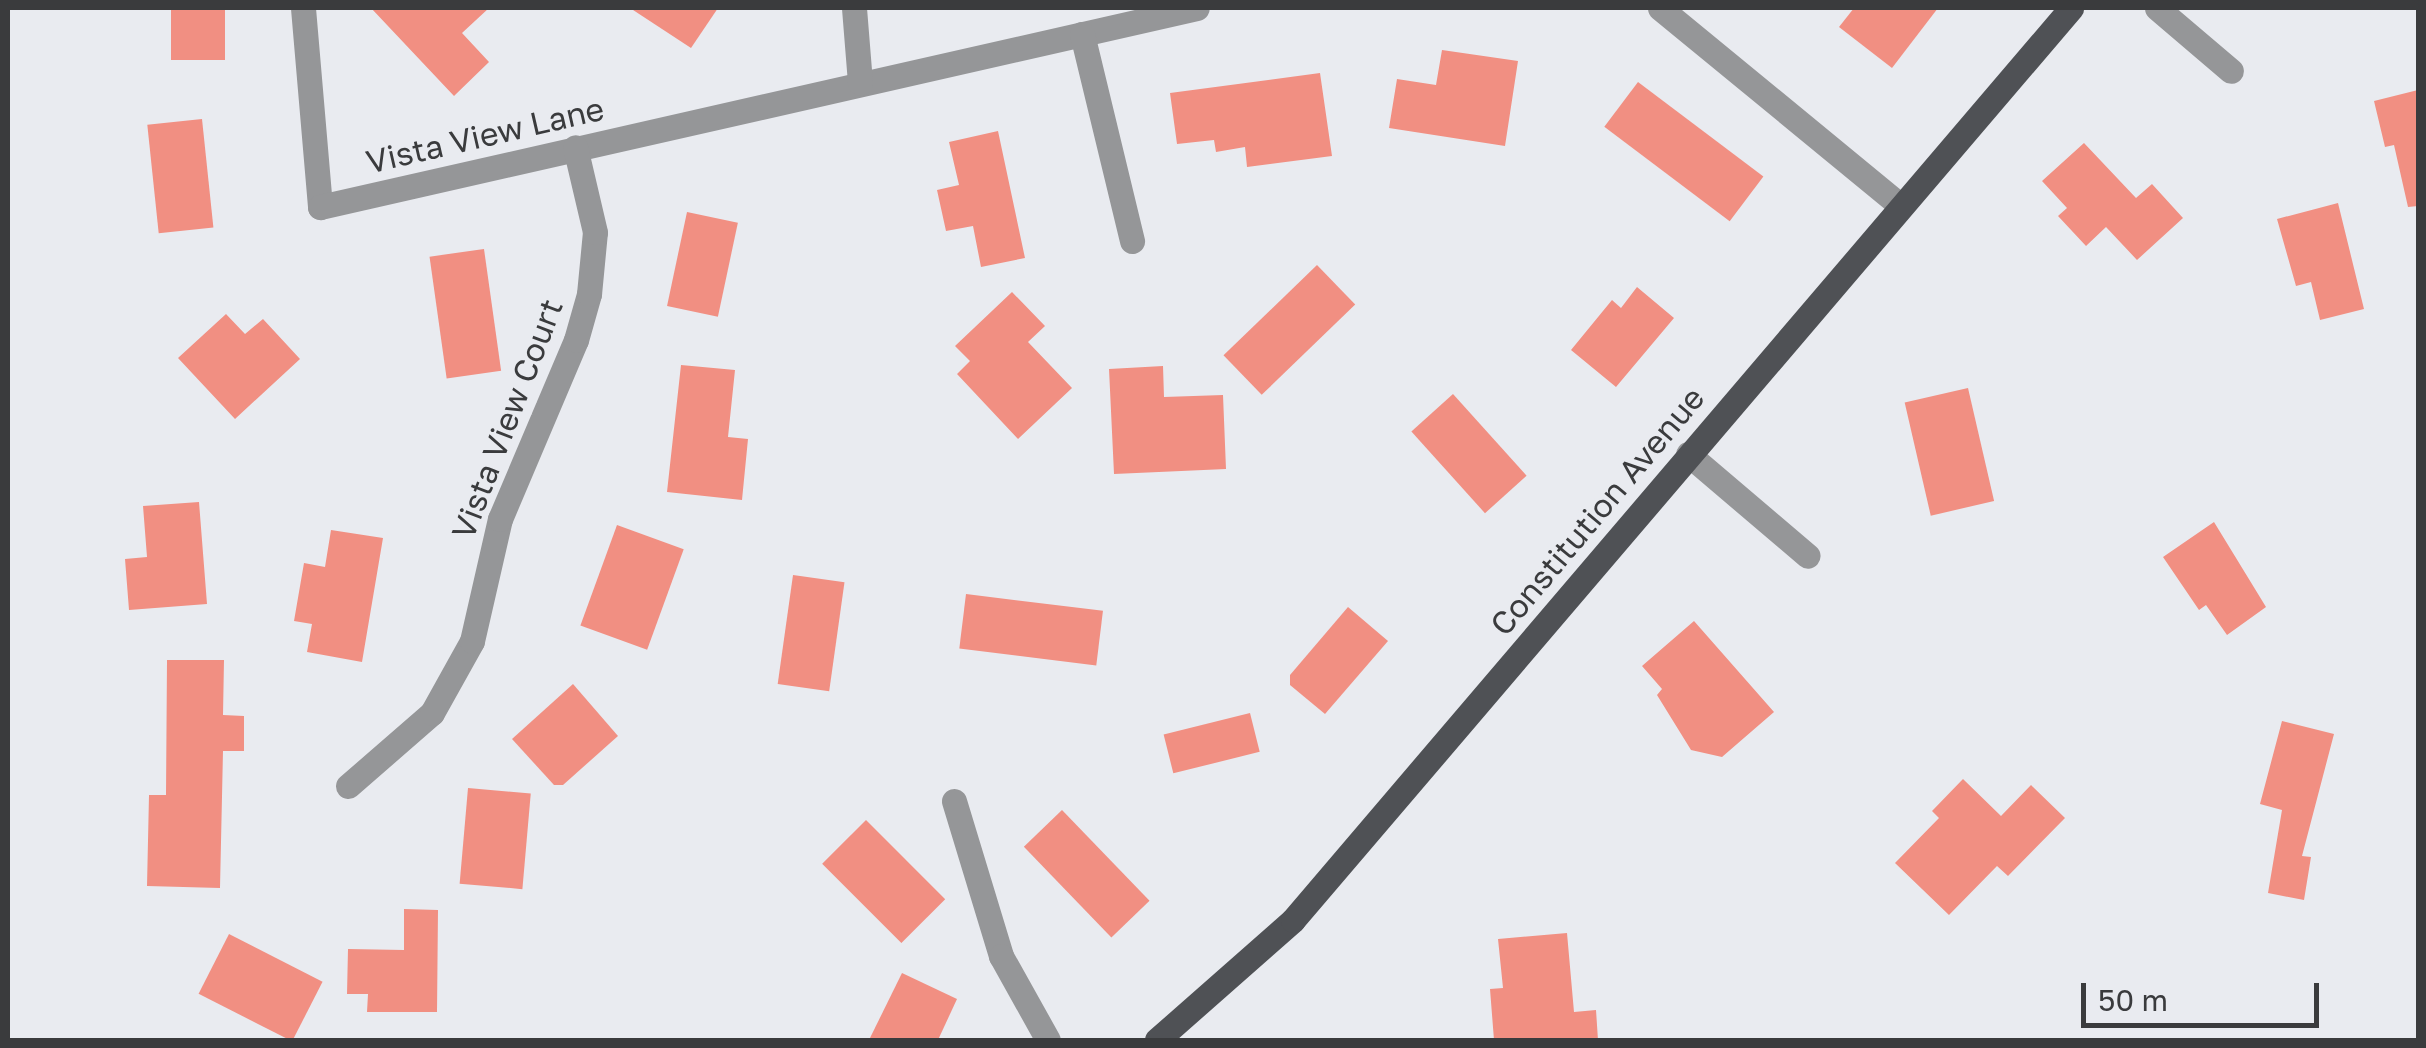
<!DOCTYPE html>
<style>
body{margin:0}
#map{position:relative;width:2426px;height:1048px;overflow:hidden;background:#e9ebf0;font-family:"Golos Text",sans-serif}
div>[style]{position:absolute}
.building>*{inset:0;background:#f18f82;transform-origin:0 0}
.minor>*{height:25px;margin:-12.5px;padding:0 12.5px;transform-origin:12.5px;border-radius:12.5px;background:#959698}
.major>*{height:25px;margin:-12.5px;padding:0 12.5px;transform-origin:12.5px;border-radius:12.5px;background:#4f5155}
span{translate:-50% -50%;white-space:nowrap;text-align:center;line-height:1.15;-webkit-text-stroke:8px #e9ebf0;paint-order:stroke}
.street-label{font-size:32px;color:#3a3b3d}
.frame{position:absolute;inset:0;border:10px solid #3a3b3d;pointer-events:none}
.scale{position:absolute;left:2081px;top:983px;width:238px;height:45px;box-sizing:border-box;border:5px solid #3a3b3d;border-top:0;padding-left:12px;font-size:30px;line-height:35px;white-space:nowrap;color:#3a3b3d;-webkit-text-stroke:8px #e9ebf0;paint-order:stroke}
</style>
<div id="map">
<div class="building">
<div style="left:171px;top:8px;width:54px;height:52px"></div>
<div style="clip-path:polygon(371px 8px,489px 8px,462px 33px,489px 62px,454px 96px)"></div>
<div style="clip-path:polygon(630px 8px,718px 8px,691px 48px)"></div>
<div style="clip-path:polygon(1854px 8px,1938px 8px,1892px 68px,1839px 27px)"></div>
<div style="clip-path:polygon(1442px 50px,1518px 61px,1505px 146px,1389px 128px,1397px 79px,1436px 85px)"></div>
<div style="clip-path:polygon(1320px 73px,1332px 156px,1247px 167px,1245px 147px,1216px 152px,1214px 140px,1177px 144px,1170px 93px)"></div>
<div style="left:1638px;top:82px;width:157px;height:56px;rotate:37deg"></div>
<div style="clip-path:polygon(2418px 90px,2418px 206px,2408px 207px,2394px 145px,2385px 147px,2374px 101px)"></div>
<div style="left:202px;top:119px;width:109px;height:55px;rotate:84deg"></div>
<div style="clip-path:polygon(998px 131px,1025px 258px,981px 267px,973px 226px,946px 231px,937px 190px,959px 185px,949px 142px)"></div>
<div style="clip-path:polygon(2084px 143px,2136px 198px,2152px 184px,2183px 218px,2137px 260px,2106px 227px,2086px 246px,2058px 216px,2067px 208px,2042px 181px)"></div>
<div style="clip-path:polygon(2338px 203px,2364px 309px,2320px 320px,2311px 282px,2296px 286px,2277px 219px)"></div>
<div style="left:687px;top:212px;width:52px;height:96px;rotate:12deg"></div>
<div style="left:484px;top:249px;width:123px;height:55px;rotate:82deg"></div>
<div style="left:1317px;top:265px;width:55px;height:130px;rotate:46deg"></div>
<div style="clip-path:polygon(1637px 287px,1674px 318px,1616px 387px,1571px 350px,1612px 300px,1621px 308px)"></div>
<div style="clip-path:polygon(1012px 292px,1045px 326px,1028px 342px,1072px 388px,1018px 439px,957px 374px,970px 361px,955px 346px)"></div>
<div style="clip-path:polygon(226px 314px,245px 334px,263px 319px,300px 359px,235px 419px,178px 358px)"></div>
<div style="clip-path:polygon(681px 365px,735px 370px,728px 437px,748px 439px,742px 500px,667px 492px)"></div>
<div style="clip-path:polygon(1163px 366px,1164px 397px,1223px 395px,1226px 469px,1114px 474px,1109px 369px)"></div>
<div style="left:1968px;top:388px;width:116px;height:65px;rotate:77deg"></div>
<div style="left:1453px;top:394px;width:110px;height:56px;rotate:48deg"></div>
<div style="clip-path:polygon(199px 502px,207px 604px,129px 610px,125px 559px,147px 557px,143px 506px)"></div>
<div style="clip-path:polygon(2214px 522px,2266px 607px,2227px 635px,2206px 605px,2199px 610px,2163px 557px)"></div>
<div style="left:617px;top:525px;width:71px;height:107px;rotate:20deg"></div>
<div style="clip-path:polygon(331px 530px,383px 538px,362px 662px,307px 652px,312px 624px,294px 621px,304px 563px,325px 567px)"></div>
<div style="left:793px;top:575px;width:52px;height:110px;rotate:8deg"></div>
<div style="left:966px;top:594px;width:138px;height:55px;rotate:7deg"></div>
<div style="clip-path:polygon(1348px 607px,1388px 641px,1325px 714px,1290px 685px,1290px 675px)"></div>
<div style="clip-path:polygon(1694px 621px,1774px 712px,1722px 757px,1691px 750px,1657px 695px,1662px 689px,1642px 666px)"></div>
<div style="clip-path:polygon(167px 660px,224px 660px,223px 715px,244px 716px,244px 751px,223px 751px,220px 888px,147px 886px,149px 795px,166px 795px)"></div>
<div style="clip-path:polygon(573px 684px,618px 736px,563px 785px,554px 785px,512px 739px)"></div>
<div style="left:1250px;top:713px;width:40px;height:89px;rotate:76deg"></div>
<div style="clip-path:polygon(2282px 721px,2334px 734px,2302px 856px,2311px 857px,2304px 900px,2268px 893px,2282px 810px,2260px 804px)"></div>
<div style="clip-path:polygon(1963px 779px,2001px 816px,2031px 785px,2065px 818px,2008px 876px,1997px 866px,1949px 915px,1895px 863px,1939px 818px,1932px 811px)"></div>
<div style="left:468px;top:788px;width:63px;height:96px;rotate:5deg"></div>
<div style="left:1062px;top:810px;width:126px;height:53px;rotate:46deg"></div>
<div style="left:866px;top:820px;width:112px;height:62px;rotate:45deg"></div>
<div style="clip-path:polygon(404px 909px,438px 910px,437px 1012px,367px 1012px,368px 994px,347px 994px,348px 949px,404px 950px)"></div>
<div style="clip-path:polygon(1567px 933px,1574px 1012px,1596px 1010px,1598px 1040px,1494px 1040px,1490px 989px,1503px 988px,1498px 939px)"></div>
<div style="left:229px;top:934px;width:105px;height:67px;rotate:27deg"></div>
<div style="clip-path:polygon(902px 973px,957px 999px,938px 1040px,869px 1040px)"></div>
</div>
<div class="minor">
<div style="left:303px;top:8px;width:200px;rotate:85.1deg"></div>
<div style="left:320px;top:207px;width:899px;rotate:-12.78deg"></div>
<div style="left:854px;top:8px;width:75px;rotate:85.4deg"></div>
<div style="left:1660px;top:8px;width:312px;rotate:39.4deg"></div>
<div style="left:2157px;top:8px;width:97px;rotate:40.4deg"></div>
<div style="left:1082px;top:34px;width:213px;rotate:76.4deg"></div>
<div style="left:1688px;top:454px;width:157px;rotate:40.4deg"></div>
<div style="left:348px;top:786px;width:111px;rotate:-41deg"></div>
<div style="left:432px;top:713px;width:82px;rotate:-60.9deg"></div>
<div style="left:472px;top:641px;width:125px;rotate:-77.1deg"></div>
<div style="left:500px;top:519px;width:194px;rotate:-67deg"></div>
<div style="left:576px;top:340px;width:48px;rotate:-74.2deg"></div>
<div style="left:589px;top:294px;width:62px;rotate:-84.5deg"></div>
<div style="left:595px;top:232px;width:87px;rotate:-103.2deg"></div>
<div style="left:954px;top:801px;width:162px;rotate:73.1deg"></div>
<div style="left:1001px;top:956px;width:96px;rotate:60.8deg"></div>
</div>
<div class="major">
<div style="left:1157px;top:1040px;width:181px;rotate:-41.4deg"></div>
<div style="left:1293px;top:920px;width:1199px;rotate:-49.53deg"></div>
</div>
<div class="street-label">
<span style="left:485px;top:135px;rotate:-13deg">Vista View Lane</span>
<span style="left:507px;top:419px;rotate:-69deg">Vista View Court</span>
<span style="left:1597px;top:511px;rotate:-50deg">Constitution Avenue</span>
</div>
<div class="frame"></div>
<div class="scale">50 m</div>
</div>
